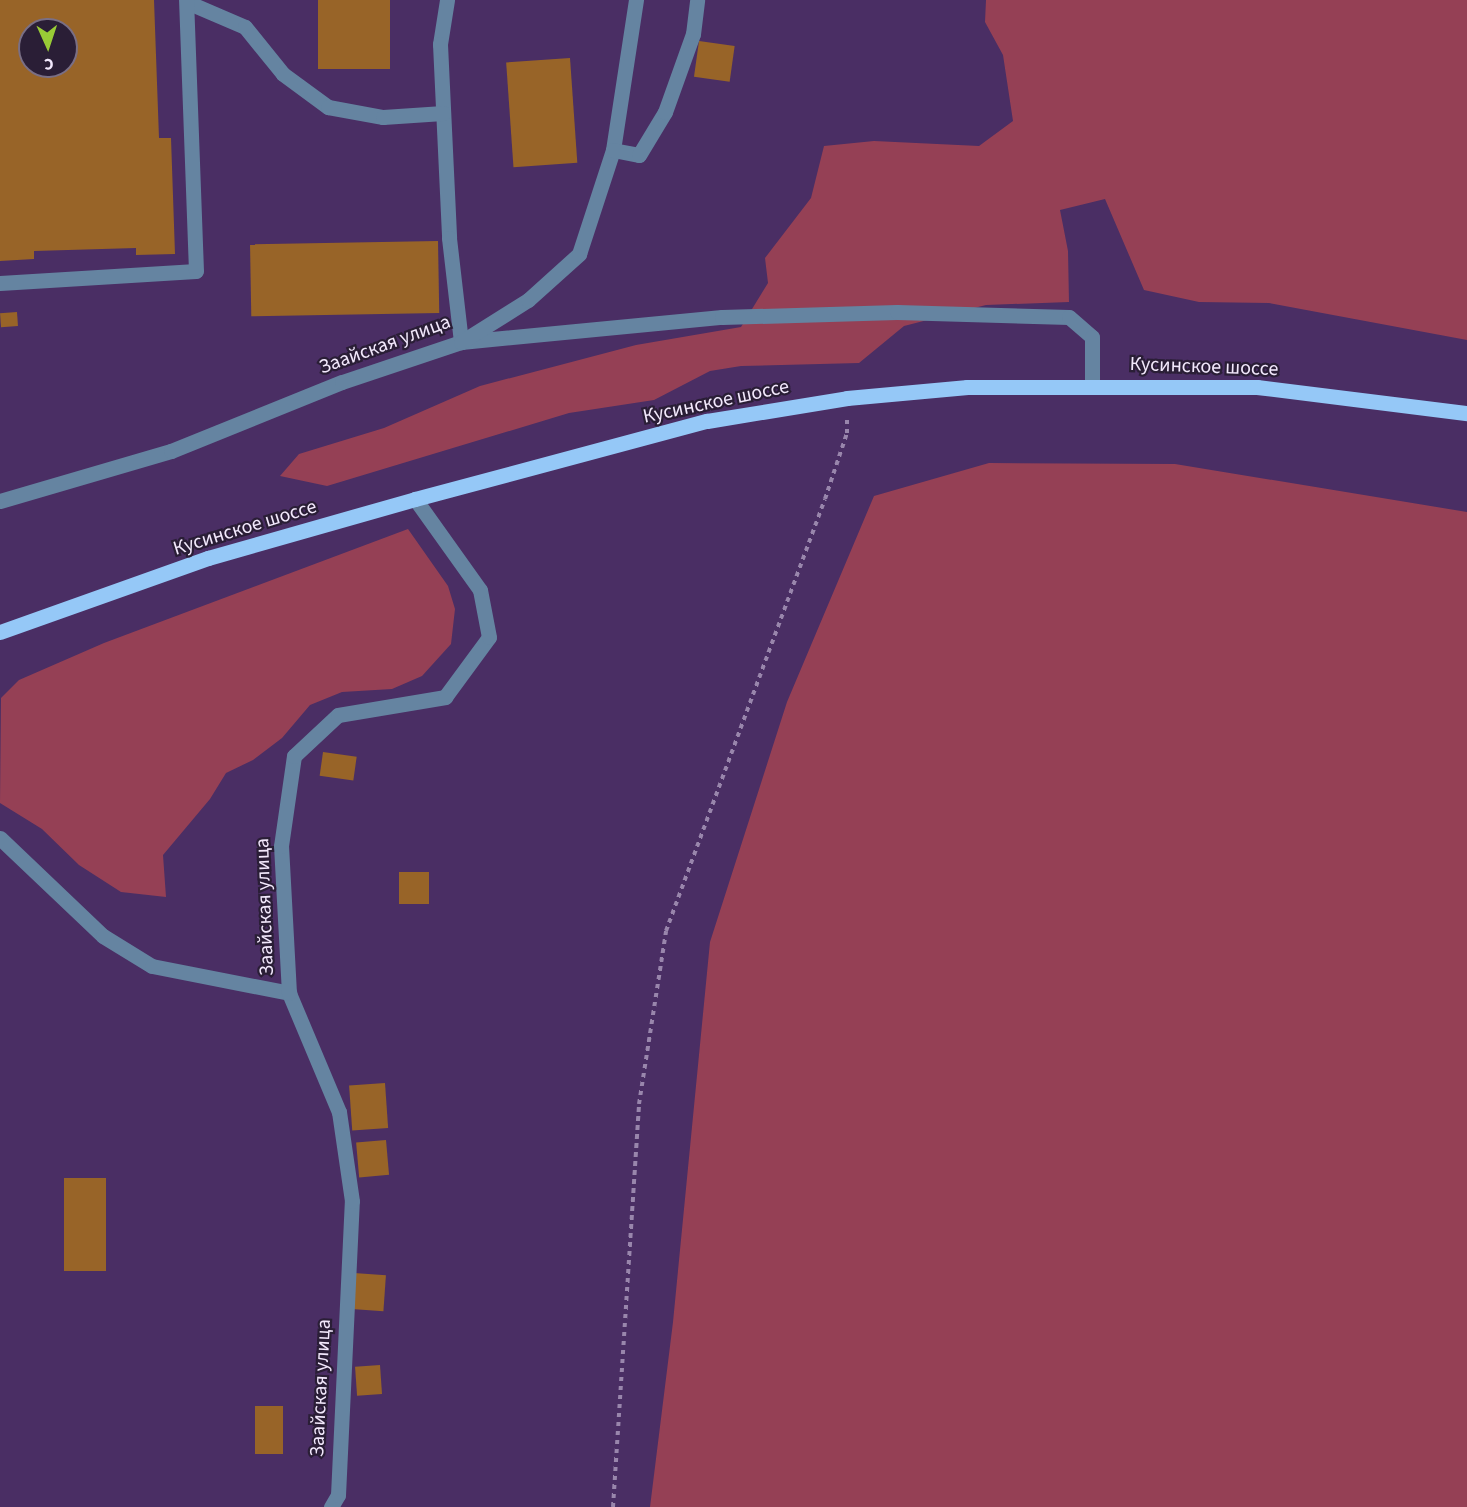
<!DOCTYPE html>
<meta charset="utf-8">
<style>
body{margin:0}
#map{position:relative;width:1467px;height:1507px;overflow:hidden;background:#4a2e64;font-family:"Source Sans 3",sans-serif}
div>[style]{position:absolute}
.green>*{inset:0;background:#954055}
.building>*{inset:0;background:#986428;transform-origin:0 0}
.path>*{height:4px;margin-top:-2px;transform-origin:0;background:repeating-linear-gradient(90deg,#9986ac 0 4.5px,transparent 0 9px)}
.minor>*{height:15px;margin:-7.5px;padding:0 7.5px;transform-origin:7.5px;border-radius:7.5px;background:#6584a1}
.major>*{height:15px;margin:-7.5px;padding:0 7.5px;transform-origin:7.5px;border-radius:7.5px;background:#95c8f7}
span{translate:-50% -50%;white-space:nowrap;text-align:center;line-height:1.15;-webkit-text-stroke:4.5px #2a1e36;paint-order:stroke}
.street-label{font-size:20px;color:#f2e8fc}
.north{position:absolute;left:18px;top:18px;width:60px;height:60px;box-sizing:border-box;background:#2a1e36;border:2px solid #7a6f85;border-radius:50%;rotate:177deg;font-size:16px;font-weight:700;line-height:24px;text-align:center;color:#f2e8fc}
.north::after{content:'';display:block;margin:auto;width:21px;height:27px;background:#99cb36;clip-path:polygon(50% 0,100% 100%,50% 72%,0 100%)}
</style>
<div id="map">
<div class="green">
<div style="clip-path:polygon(986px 0,1467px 0,1467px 340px,1269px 303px,1199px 302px,1144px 290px,1105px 199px,1060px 210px,1068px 251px,1069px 302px,986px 305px,904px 326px,859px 363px,741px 366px,710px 371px,654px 400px,569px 413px,327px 486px,280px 476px,299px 454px,384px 428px,480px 386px,636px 345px,741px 327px,768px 283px,765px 258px,811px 198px,824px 146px,874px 141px,979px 146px,1013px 121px,1003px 55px,985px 22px)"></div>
<div style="clip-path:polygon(989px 463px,1175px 464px,1467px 512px,1467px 1507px,650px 1507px,673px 1322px,710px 942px,787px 702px,874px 496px)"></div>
<div style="clip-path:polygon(408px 529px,448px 586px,455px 609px,451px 644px,422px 676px,392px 689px,342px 692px,310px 705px,282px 738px,253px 760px,226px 773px,210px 799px,163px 855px,166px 897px,121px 892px,79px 865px,42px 829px,0 803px,1px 698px,19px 680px,104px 643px)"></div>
</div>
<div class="building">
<div style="clip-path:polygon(evenodd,0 0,154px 0,159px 138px,171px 138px,175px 254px,136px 255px,136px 248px,34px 251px,34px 259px,0 261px,0 0,30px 30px,66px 30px,66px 66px,30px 66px,30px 30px)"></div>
<div style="left:318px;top:0;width:72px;height:69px"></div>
<div style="left:699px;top:41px;width:36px;height:36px;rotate:8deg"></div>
<div style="left:570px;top:58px;width:105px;height:64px;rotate:86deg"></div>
<div style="left:438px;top:241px;width:72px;height:188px;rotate:89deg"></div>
<div style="left:17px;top:312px;width:14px;height:17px;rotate:86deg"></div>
<div style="left:323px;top:752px;width:34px;height:24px;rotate:8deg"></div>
<div style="left:399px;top:872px;width:30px;height:32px"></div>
<div style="left:385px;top:1083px;width:45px;height:36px;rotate:86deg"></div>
<div style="left:386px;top:1140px;width:35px;height:30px;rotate:85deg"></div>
<div style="left:64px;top:1178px;width:42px;height:93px"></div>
<div style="left:354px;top:1273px;width:32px;height:36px;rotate:4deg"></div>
<div style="left:380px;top:1365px;width:29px;height:25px;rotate:86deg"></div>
<div style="left:255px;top:1406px;width:28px;height:48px"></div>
</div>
<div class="path">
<div style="left:613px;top:1507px;width:404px;rotate:-86.3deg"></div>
<div style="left:639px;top:1104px;width:175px;rotate:-81.1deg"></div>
<div style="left:666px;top:931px;width:460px;rotate:-69.8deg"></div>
<div style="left:825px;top:499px;width:70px;rotate:-71.6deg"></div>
<div style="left:847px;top:433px;width:13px;rotate:-90deg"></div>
</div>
<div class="minor">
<div style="left:447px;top:0;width:45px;rotate:99deg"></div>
<div style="left:440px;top:44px;width:194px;rotate:87.3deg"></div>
<div style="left:449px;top:238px;width:105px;rotate:83.4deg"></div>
<div style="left:461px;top:342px;width:262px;rotate:-5.5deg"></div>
<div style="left:722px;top:317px;width:175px;rotate:-1.6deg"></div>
<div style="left:897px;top:312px;width:172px;rotate:1.7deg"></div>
<div style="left:1069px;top:317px;width:30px;rotate:41deg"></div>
<div style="left:1092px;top:337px;width:47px;rotate:90deg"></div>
<div style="left:187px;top:2px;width:63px;rotate:23.3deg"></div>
<div style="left:245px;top:27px;width:60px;rotate:51deg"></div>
<div style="left:283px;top:74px;width:56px;rotate:36.3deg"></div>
<div style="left:328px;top:107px;width:56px;rotate:10.3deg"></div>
<div style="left:383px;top:117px;width:60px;rotate:-3.8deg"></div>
<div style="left:613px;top:150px;width:152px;rotate:-81.3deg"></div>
<div style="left:0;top:283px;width:196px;rotate:-3.5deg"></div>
<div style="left:196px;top:271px;width:271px;rotate:-92.1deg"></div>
<div style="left:0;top:501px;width:178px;rotate:-16.3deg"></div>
<div style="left:171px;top:451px;width:184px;rotate:-22deg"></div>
<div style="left:342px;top:382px;width:126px;rotate:-18.6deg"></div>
<div style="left:461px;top:342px;width:79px;rotate:-32.1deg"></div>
<div style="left:528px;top:300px;width:69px;rotate:-42deg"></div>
<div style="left:579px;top:254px;width:109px;rotate:-71.9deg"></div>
<div style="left:613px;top:150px;width:26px;rotate:11deg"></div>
<div style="left:639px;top:155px;width:50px;rotate:-58.8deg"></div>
<div style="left:665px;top:112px;width:83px;rotate:-70.3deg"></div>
<div style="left:693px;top:34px;width:34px;rotate:-83deg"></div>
<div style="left:0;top:838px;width:142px;rotate:43.6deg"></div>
<div style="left:103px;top:936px;width:57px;rotate:31.5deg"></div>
<div style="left:152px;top:966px;width:140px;rotate:11.1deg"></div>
<div style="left:331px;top:1507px;width:14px;rotate:-60deg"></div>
<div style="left:338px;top:1495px;width:294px;rotate:-87.3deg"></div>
<div style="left:352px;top:1201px;width:90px;rotate:-98.3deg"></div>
<div style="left:339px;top:1112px;width:129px;rotate:-112.8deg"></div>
<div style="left:289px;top:993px;width:147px;rotate:-93.1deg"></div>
<div style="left:281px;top:846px;width:91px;rotate:-81.8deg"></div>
<div style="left:294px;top:756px;width:60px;rotate:-43deg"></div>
<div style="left:338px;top:715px;width:109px;rotate:-9.5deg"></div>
<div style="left:445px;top:697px;width:74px;rotate:-53.7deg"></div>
<div style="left:489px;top:637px;width:48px;rotate:-100.8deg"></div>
<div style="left:480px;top:590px;width:112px;rotate:-125.5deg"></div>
</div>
<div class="major">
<div style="left:0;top:632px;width:221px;rotate:-19.6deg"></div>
<div style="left:208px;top:558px;width:215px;rotate:-15.9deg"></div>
<div style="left:415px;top:499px;width:302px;rotate:-15deg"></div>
<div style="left:707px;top:421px;width:142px;rotate:-9.3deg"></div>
<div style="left:847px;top:398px;width:121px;rotate:-5.2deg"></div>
<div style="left:967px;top:387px;width:290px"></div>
<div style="left:1257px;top:387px;width:212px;rotate:7.1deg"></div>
</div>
<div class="street-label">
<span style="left:385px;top:345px;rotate:-20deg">Заайская улица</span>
<span style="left:1204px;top:367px;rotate:2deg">Кусинское шоссе</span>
<span style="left:716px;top:402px;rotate:-12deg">Кусинское шоссе</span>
<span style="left:245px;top:528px;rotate:-17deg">Кусинское шоссе</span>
<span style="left:265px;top:907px;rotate:-92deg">Заайская улица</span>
<span style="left:321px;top:1388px;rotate:-87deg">Заайская улица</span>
</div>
<div class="north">С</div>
</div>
